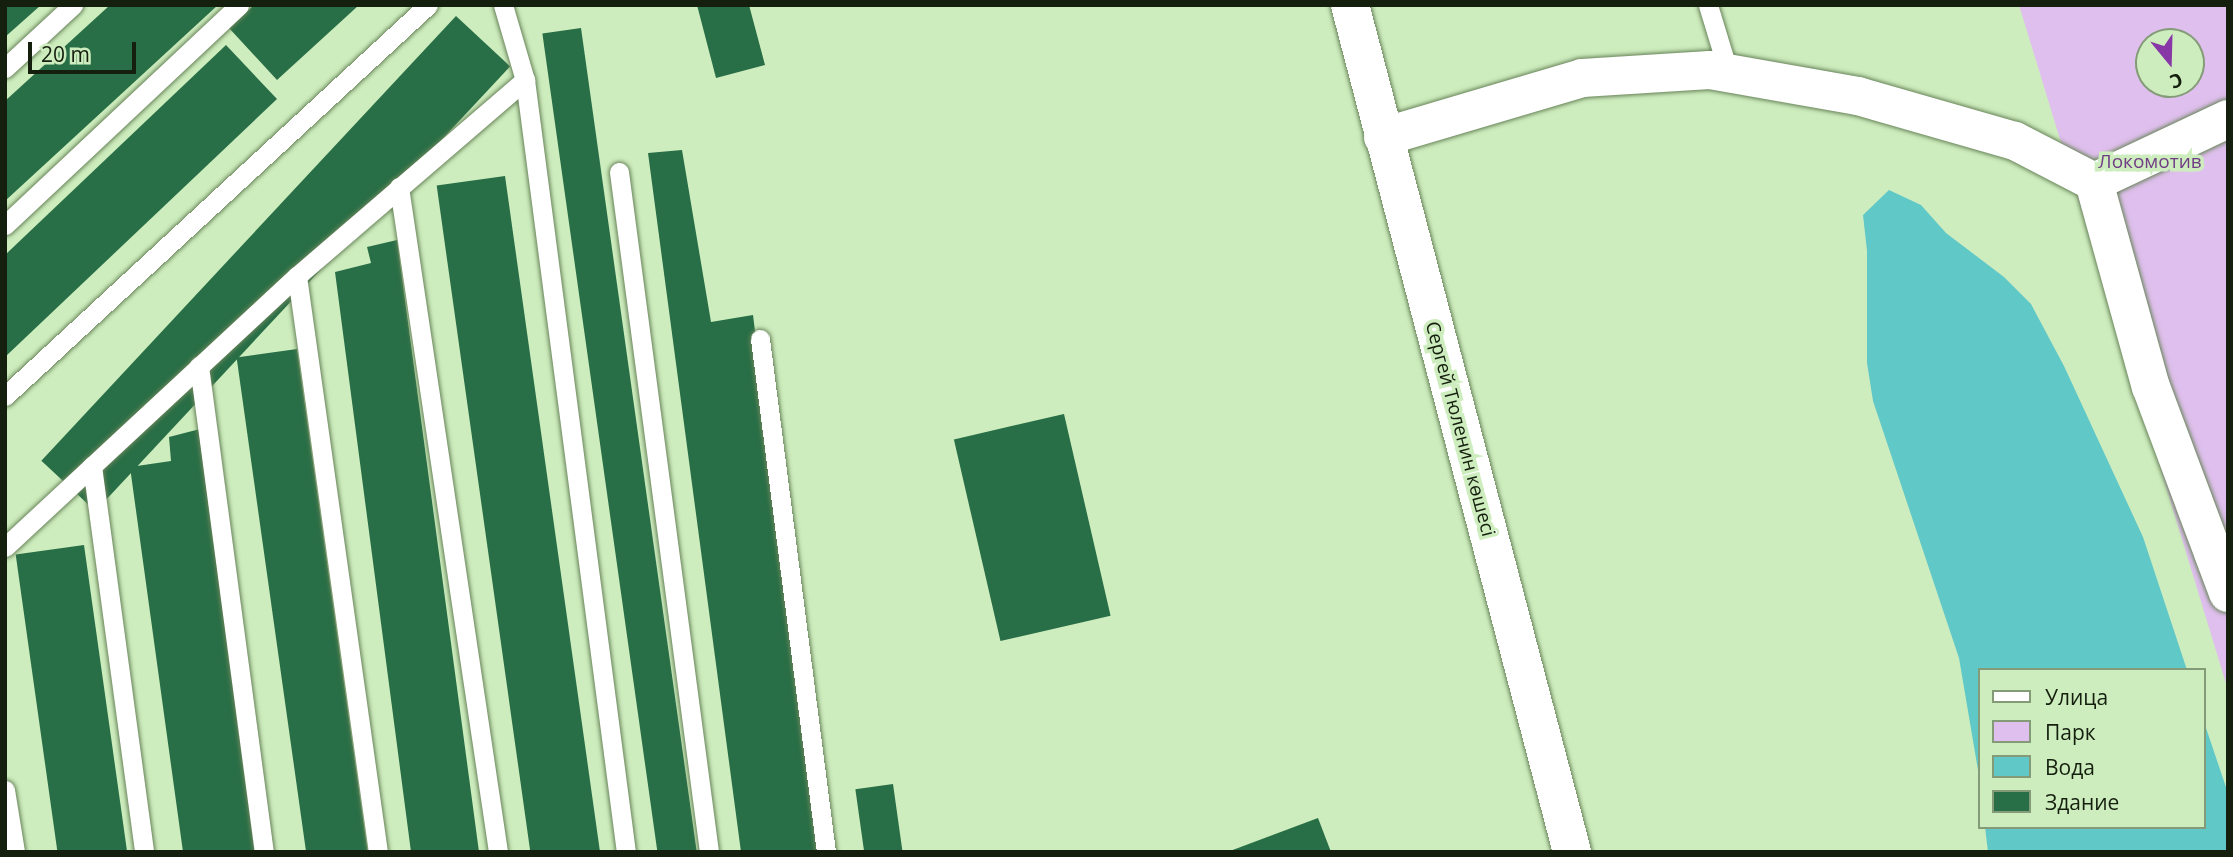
<!DOCTYPE html>
<meta charset="utf-8">
<style>
body{margin:0}
#map{position:relative;width:2233px;height:857px;overflow:hidden;background:#ceedbe;font-family:"Open Sans",sans-serif}
div>[style]{position:absolute}
.green>*{inset:0;background:#dfbfed}
.water>*{inset:0;background:#61c8c8}
.building>*{inset:0;background:#286e46;transform-origin:0 0}
.roads{filter:drop-shadow(0 0 2px #68845a) drop-shadow(0 0 2px #68845a)}
.lane>*{height:19px;margin:-9.5px;padding:0 9.5px;transform-origin:9.5px;border-radius:9.5px;background:#fff}
.street>*{height:38px;margin:-19px;padding:0 19px;transform-origin:19px;border-radius:19px;background:#fff}
.secondary>*{height:38px;margin:-19px;padding:0 19px;transform-origin:19px;border-radius:19px;background:#fff}
span{translate:-50% -50%;white-space:nowrap;text-align:center;line-height:1.15;-webkit-text-stroke:7px #ceedbe;paint-order:stroke}
.park-label{font-size:19px;color:#703d85}
.street-label{font-size:19px;color:#141f0e}
.frame{position:absolute;inset:0;border:7px solid #141f0e;pointer-events:none}
.legend{position:absolute;left:1978px;top:668px;width:228px;height:161px;box-sizing:border-box;background:#ceedbe;border:2px solid #849b78;margin:0;padding:9px 12px;list-style:none;font-size:21px;color:#141f0e}
.legend li{display:flex;align-items:center;gap:14px;height:35px}
.legend b{width:35px;border:2px solid #849b78}
.north{position:absolute;left:2135px;top:28px;width:70px;height:70px;box-sizing:border-box;background:#ceedbe;border:2px solid #849b78;border-radius:50%;rotate:161deg;font-size:19px;font-weight:700;line-height:28px;text-align:center;color:#141f0e}
.north::after{content:'';display:block;margin:auto;width:24px;height:32px;background:#8837a6;clip-path:polygon(50% 0,100% 100%,50% 72%,0 100%)}
.scale{position:absolute;left:28px;top:42px;width:108px;height:32px;box-sizing:border-box;border:4px solid #141f0e;border-top:0;padding-left:9px;font-size:21px;line-height:24px;white-space:nowrap;color:#141f0e;-webkit-text-stroke:5px #ceedbe;paint-order:stroke}
</style>
<div id="map">
<div class="green">
<div style="clip-path:polygon(evenodd,2019px 5px,2228px 5px,2228px 690px,2019px 5px,2149px 42px,2191px 42px,2191px 84px,2149px 84px,2149px 42px)"></div>
</div>
<div class="water">
<div style="clip-path:polygon(1889px 190px,1921px 205px,1946px 233px,2004px 277px,2031px 304px,2064px 366px,2143px 537px,2187px 670px,1979px 670px,1979px 776px,1959px 658px,1873px 401px,1867px 363px,1867px 251px,1863px 215px)"></div>
<div style="clip-path:polygon(2203px 719px,2228px 793px,2228px 852px,1988px 852px,1985px 827px,2203px 827px)"></div>
</div>
<div class="building">
<div style="clip-path:polygon(5px 5px,41px 5px,5px 37px)"></div>
<div style="clip-path:polygon(110px 5px,218px 5px,5px 201px,5px 101px)"></div>
<div style="clip-path:polygon(254px 5px,359px 5px,277px 80px,229px 28px)"></div>
<div style="clip-path:polygon(697px 5px,749px 5px,765px 65px,716px 78px)"></div>
<div style="left:456px;top:16px;width:74px;height:608px;rotate:43deg"></div>
<div style="left:581px;top:28px;width:832px;height:39px;rotate:82deg"></div>
<div style="clip-path:polygon(226px 45px,277px 99px,5px 357px,5px 255px)"></div>
<div style="clip-path:polygon(682px 150px,711px 322px,753px 315px,820px 852px,741px 852px,648px 153px)"></div>
<div style="left:505px;top:176px;width:683px;height:69px;rotate:82deg"></div>
<div style="clip-path:polygon(397px 240px,479px 852px,411px 852px,335px 272px,371px 263px,367px 247px)"></div>
<div style="left:297px;top:349px;width:508px;height:61px;rotate:82deg"></div>
<div style="left:1064px;top:414px;width:207px;height:113px;rotate:77deg"></div>
<div style="clip-path:polygon(200px 429px,255px 852px,183px 852px,130px 467px,171px 461px,169px 437px)"></div>
<div style="left:84px;top:545px;width:310px;height:69px;rotate:82deg"></div>
<div style="left:893px;top:784px;width:69px;height:38px;rotate:82deg"></div>
<div style="clip-path:polygon(1318px 818px,1331px 852px,1230px 852px,1230px 851px)"></div>
</div>
<div class="roads">
<div class="lane">
<div style="left:503px;top:5px;width:78px;rotate:73.7deg"></div>
<div style="left:525px;top:80px;width:779px;rotate:82.55deg"></div>
<div style="left:1708px;top:5px;width:72px;rotate:73.1deg"></div>
<div style="left:5px;top:68px;width:93px;rotate:-42.8deg"></div>
<div style="left:619px;top:172px;width:686px;rotate:82.46deg"></div>
<div style="left:399px;top:187px;width:672px;rotate:81.53deg"></div>
<div style="left:5px;top:225px;width:321px;rotate:-43.2deg"></div>
<div style="left:297px;top:276px;width:582px;rotate:82deg"></div>
<div style="left:760px;top:339px;width:517px;rotate:82.67deg"></div>
<div style="left:199px;top:366px;width:490px;rotate:82.4deg"></div>
<div style="left:5px;top:396px;width:576px;rotate:-42.75deg"></div>
<div style="left:92px;top:466px;width:389px;rotate:82.3deg"></div>
<div style="left:5px;top:547px;width:398px;rotate:-42.9deg"></div>
<div style="left:297px;top:276px;width:301px;rotate:-40.7deg"></div>
<div style="left:5px;top:790px;width:63px;rotate:80.8deg"></div>
</div>
<div class="street">
<div style="left:1383px;top:137px;width:208px;rotate:-16.5deg"></div>
<div style="left:1582px;top:78px;width:128px;rotate:-3.6deg"></div>
<div style="left:1710px;top:70px;width:150px;rotate:10deg"></div>
<div style="left:1858px;top:96px;width:163px;rotate:16deg"></div>
<div style="left:2015px;top:141px;width:89px;rotate:27.4deg"></div>
<div style="left:2094px;top:182px;width:213px;rotate:74.5deg"></div>
<div style="left:2151px;top:387px;width:220px;rotate:69.5deg"></div>
<div style="left:2094px;top:182px;width:148px;rotate:-25.2deg"></div>
</div>
<div class="secondary">
<div style="left:1350px;top:5px;width:876px;rotate:75.31deg"></div>
</div>
</div>
<div class="park-label">
<span style="left:2150px;top:162px">Локомотив</span>
</div>
<div class="street-label">
<span style="left:1460px;top:429px;rotate:75deg">Сергей Тюленин көшесі</span>
</div>
<div class="frame"></div>
<ul class="legend">
<li><b style="height:9px;background:#fff"></b>Улица</li>
<li><b style="height:19px;background:#dfbfed"></b>Парк</li>
<li><b style="height:19px;background:#61c8c8"></b>Вода</li>
<li><b style="height:19px;background:#286e46"></b>Здание</li>
</ul>
<div class="north">С</div>
<div class="scale">20 m</div>
</div>
